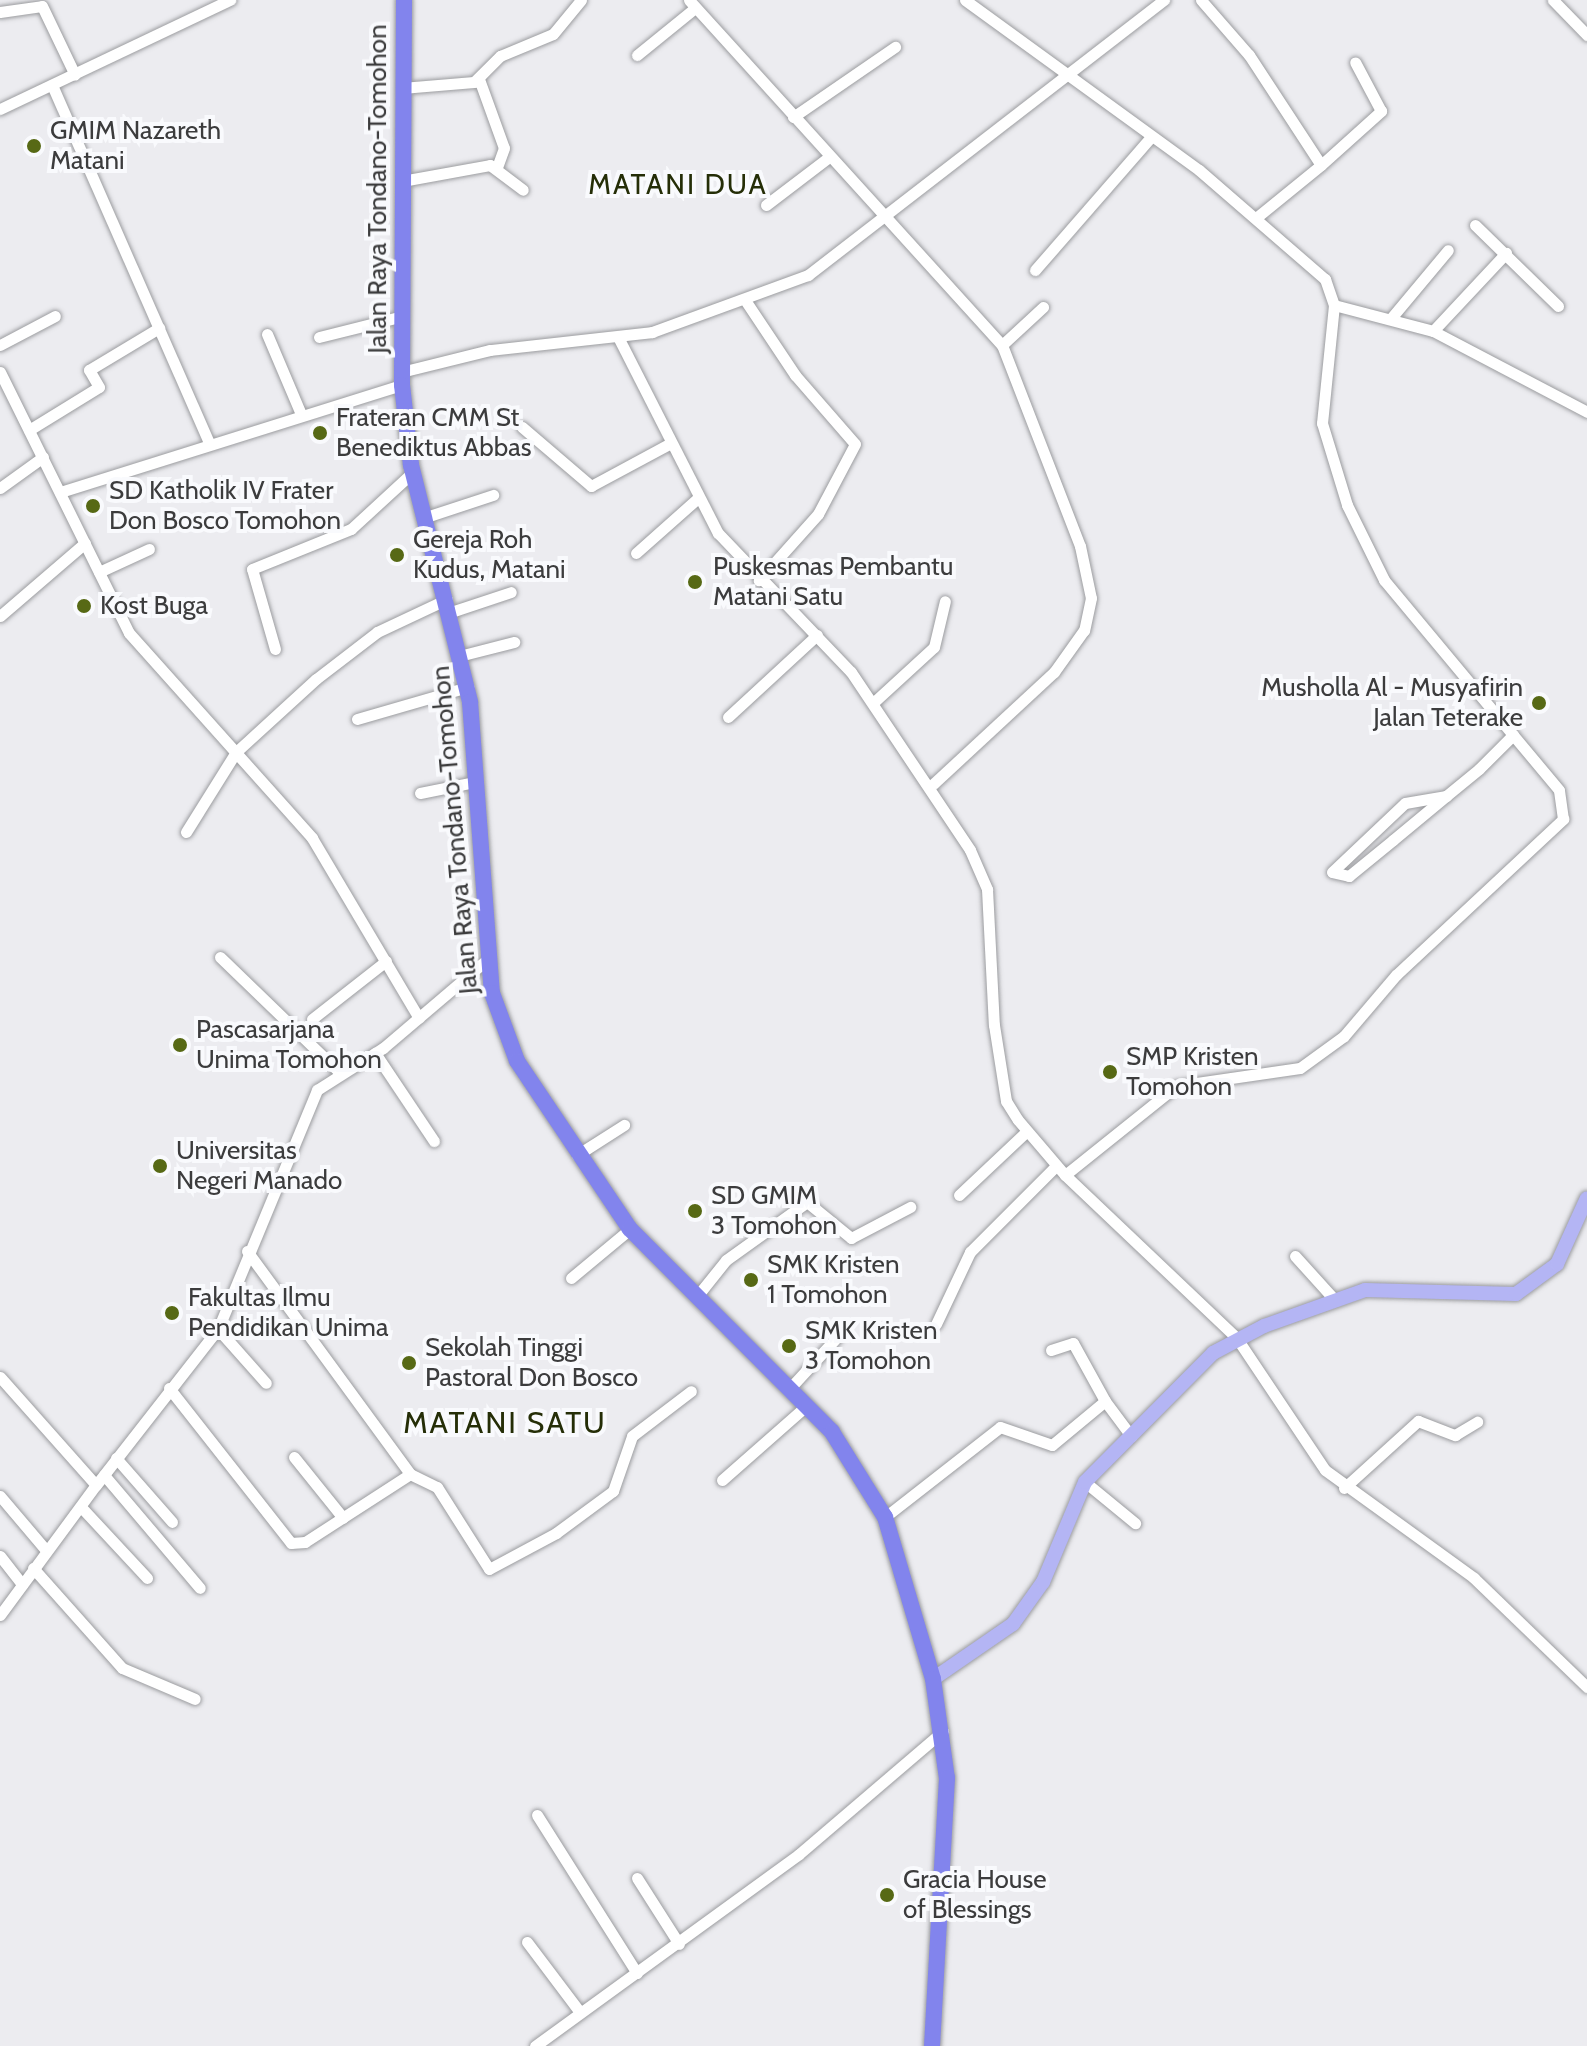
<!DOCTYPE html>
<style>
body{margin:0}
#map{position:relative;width:1587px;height:2046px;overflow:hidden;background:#ececf0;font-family:Cabin,sans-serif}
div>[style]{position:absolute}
.roads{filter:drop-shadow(0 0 2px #9b9c9f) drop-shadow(0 0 2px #9b9c9f)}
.minor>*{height:11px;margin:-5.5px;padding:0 5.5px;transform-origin:5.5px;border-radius:5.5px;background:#fff}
.major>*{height:14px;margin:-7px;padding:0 7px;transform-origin:7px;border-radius:7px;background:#b4b5f4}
.highway>*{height:16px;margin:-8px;padding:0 8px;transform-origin:8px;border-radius:8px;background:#8284ed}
.dots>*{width:22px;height:22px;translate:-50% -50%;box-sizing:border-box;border:4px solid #f9fafd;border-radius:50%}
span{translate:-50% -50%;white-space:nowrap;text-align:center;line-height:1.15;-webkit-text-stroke:8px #f9fafd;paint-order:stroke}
.poi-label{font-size:26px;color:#3c3c3d}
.left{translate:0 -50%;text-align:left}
.right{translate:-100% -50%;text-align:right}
.street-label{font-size:26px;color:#3c3c3d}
.neighbourhood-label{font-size:28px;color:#252e07;letter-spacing:2px}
.quarter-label{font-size:30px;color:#252e07;letter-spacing:2px}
</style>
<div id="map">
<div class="roads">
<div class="minor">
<div style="left:689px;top:0;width:466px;rotate:47.8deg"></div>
<div style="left:1002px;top:345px;width:216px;rotate:68.8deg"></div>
<div style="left:1080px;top:546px;width:53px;rotate:78.1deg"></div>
<div style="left:1091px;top:598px;width:33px;rotate:102deg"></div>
<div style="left:1084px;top:630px;width:52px;rotate:125.5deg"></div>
<div style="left:1054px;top:672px;width:165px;rotate:137.2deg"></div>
<div style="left:965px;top:0;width:289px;rotate:36deg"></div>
<div style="left:1199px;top:170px;width:167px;rotate:40.9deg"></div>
<div style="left:1325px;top:279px;width:28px;rotate:71deg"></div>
<div style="left:1334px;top:305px;width:119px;rotate:95.8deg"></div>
<div style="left:1322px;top:423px;width:86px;rotate:73deg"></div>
<div style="left:1347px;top:505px;width:84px;rotate:63.7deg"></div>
<div style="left:1384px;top:580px;width:202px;rotate:50.2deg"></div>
<div style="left:1513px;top:735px;width:48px;rotate:135deg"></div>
<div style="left:1479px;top:769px;width:43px;rotate:140.7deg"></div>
<div style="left:1446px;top:796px;width:69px;rotate:140.3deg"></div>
<div style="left:1393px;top:840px;width:57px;rotate:140.7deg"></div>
<div style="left:1349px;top:876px;width:17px;rotate:-167deg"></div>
<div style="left:1332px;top:872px;width:100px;rotate:-43.4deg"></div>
<div style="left:1405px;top:803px;width:42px;rotate:-9.7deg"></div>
<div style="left:1201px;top:0;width:73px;rotate:48.9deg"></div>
<div style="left:1249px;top:55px;width:131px;rotate:56.8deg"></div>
<div style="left:1321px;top:165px;width:82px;rotate:140.9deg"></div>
<div style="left:1553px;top:0;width:49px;rotate:45.8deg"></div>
<div style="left:0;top:12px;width:42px;rotate:-8.1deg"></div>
<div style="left:42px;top:6px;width:76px;rotate:64.4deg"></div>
<div style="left:637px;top:55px;width:75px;rotate:-39deg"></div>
<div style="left:479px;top:79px;width:73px;rotate:70.1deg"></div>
<div style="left:504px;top:148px;width:20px;rotate:110deg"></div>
<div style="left:52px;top:85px;width:390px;rotate:66.3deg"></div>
<div style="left:402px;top:88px;width:72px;rotate:-4.8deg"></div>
<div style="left:474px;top:82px;width:37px;rotate:-45deg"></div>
<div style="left:500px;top:56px;width:57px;rotate:-22.5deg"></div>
<div style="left:553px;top:34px;width:44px;rotate:-50.5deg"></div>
<div style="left:0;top:109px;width:255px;rotate:-25.4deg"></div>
<div style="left:793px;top:117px;width:124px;rotate:-34.5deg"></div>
<div style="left:1321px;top:165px;width:81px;rotate:-42deg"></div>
<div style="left:1381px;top:111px;width:55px;rotate:-118deg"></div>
<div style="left:402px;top:181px;width:89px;rotate:-10.3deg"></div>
<div style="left:490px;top:165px;width:41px;rotate:37.1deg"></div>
<div style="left:766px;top:205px;width:79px;rotate:-37.3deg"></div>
<div style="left:1475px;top:225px;width:116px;rotate:44.3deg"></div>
<div style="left:1035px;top:270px;width:176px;rotate:-48.9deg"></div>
<div style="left:747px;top:303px;width:87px;rotate:56.3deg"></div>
<div style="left:795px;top:375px;width:91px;rotate:49deg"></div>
<div style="left:855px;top:444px;width:79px;rotate:117.9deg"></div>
<div style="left:818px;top:514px;width:89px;rotate:131.8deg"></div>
<div style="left:1334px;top:305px;width:102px;rotate:14.7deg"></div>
<div style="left:1433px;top:331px;width:174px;rotate:27.7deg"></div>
<div style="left:1392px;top:317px;width:87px;rotate:-50.1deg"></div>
<div style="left:1433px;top:331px;width:107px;rotate:-46.9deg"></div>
<div style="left:267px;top:334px;width:87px;rotate:67deg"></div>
<div style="left:319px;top:337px;width:82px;rotate:-14deg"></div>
<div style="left:618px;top:337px;width:220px;rotate:63deg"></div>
<div style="left:718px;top:533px;width:192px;rotate:46.3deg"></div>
<div style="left:851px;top:672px;width:214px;rotate:56.2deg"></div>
<div style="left:970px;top:850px;width:43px;rotate:66.4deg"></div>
<div style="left:987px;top:889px;width:136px;rotate:87.1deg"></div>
<div style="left:994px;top:1025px;width:77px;rotate:81deg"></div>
<div style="left:1006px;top:1101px;width:22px;rotate:58deg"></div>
<div style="left:1018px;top:1120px;width:72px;rotate:49.5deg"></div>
<div style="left:1065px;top:1175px;width:236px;rotate:43.5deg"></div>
<div style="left:1236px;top:1337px;width:160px;rotate:56.2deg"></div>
<div style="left:1325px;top:1470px;width:184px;rotate:35.9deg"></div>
<div style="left:1474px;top:1578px;width:157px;rotate:44deg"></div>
<div style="left:0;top:345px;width:62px;rotate:-27.8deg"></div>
<div style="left:1002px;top:345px;width:56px;rotate:-42.8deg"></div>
<div style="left:0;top:372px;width:291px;rotate:63.7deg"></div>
<div style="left:129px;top:633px;width:275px;rotate:48.2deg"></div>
<div style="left:312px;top:838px;width:209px;rotate:59.3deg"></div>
<div style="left:401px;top:372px;width:92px;rotate:-13.9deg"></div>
<div style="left:490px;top:350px;width:163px;rotate:-6.3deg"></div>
<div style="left:652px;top:332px;width:166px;rotate:-20.1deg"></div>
<div style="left:808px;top:275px;width:450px;rotate:-37.7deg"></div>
<div style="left:522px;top:427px;width:91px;rotate:40.5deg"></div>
<div style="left:591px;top:486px;width:91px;rotate:-28.3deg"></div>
<div style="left:29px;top:430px;width:82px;rotate:-31.6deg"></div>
<div style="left:99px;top:387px;width:20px;rotate:-120deg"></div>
<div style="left:89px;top:370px;width:82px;rotate:-31deg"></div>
<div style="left:0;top:488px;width:53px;rotate:-35.8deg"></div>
<div style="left:60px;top:492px;width:358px;rotate:-17.4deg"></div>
<div style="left:423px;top:518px;width:74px;rotate:-18.2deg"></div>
<div style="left:636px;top:553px;width:83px;rotate:-41.6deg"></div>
<div style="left:99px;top:572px;width:55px;rotate:-24.7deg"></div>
<div style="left:451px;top:612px;width:63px;rotate:-18.4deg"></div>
<div style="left:0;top:616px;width:112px;rotate:-40.7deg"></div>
<div style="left:275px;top:649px;width:83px;rotate:-106deg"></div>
<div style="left:252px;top:569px;width:107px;rotate:-22deg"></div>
<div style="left:351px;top:529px;width:84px;rotate:-42.6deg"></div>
<div style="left:463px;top:655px;width:53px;rotate:-14.3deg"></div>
<div style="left:874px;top:702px;width:81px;rotate:-42.5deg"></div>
<div style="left:934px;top:647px;width:47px;rotate:-76.6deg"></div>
<div style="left:728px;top:717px;width:121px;rotate:-42.7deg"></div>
<div style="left:357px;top:719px;width:116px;rotate:-16.1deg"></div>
<div style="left:420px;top:793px;width:55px;rotate:-11.5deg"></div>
<div style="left:186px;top:832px;width:94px;rotate:-58deg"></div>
<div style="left:236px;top:752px;width:108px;rotate:-42.4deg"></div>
<div style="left:316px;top:679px;width:77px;rotate:-37.6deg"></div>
<div style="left:377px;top:632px;width:77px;rotate:-25.2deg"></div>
<div style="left:220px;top:957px;width:165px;rotate:44deg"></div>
<div style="left:312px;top:1019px;width:94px;rotate:-38.1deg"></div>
<div style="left:375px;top:1053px;width:106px;rotate:56.2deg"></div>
<div style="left:577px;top:1155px;width:56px;rotate:-32.6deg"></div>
<div style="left:1065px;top:1175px;width:142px;rotate:-38.7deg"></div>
<div style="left:1176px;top:1086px;width:125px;rotate:-8.3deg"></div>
<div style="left:1300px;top:1068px;width:54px;rotate:-36deg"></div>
<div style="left:1344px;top:1036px;width:80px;rotate:-49.6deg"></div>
<div style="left:1396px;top:975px;width:229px;rotate:-43deg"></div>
<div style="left:1563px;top:819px;width:29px;rotate:-98deg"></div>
<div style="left:1559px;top:790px;width:72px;rotate:-129.9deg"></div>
<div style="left:959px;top:1195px;width:93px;rotate:-43.3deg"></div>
<div style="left:247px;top:1251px;width:276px;rotate:53.8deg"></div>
<div style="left:410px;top:1474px;width:30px;rotate:26deg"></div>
<div style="left:437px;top:1487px;width:97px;rotate:57.6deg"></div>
<div style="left:489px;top:1569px;width:76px;rotate:-28.2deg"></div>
<div style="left:556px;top:1533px;width:71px;rotate:-36.4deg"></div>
<div style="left:613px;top:1491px;width:58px;rotate:-70.9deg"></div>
<div style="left:632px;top:1436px;width:74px;rotate:-37.3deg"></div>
<div style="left:1295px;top:1256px;width:57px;rotate:47.9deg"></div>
<div style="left:571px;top:1278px;width:77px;rotate:-39.7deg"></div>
<div style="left:698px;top:1295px;width:45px;rotate:-51.3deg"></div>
<div style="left:726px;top:1260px;width:100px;rotate:-35.6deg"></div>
<div style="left:807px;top:1202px;width:57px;rotate:39.3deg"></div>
<div style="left:851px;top:1238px;width:67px;rotate:-27.7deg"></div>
<div style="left:936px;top:1324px;width:80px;rotate:-64.7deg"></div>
<div style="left:970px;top:1252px;width:122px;rotate:-45deg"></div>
<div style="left:218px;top:1329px;width:72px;rotate:48.4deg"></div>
<div style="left:1051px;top:1350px;width:23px;rotate:-18deg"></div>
<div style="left:1073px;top:1343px;width:66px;rotate:61.1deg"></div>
<div style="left:0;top:1377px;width:144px;rotate:48.4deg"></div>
<div style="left:96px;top:1485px;width:198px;rotate:-52deg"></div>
<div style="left:218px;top:1329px;width:259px;rotate:-67.5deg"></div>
<div style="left:317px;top:1090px;width:78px;rotate:-32.5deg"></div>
<div style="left:383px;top:1048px;width:140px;rotate:-40.4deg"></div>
<div style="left:791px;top:1387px;width:67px;rotate:-47.4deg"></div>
<div style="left:169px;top:1388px;width:197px;rotate:51.8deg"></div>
<div style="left:291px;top:1543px;width:14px;rotate:-4deg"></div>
<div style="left:305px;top:1542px;width:125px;rotate:-32.9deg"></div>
<div style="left:294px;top:1457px;width:78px;rotate:51.2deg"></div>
<div style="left:116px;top:1458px;width:85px;rotate:48.8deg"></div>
<div style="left:104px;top:1475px;width:148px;rotate:49.7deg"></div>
<div style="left:722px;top:1480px;width:113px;rotate:-41.4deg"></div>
<div style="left:1085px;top:1482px;width:65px;rotate:39.4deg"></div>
<div style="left:1344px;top:1488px;width:100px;rotate:-42.2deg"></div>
<div style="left:1418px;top:1421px;width:40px;rotate:21deg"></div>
<div style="left:1455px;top:1435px;width:26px;rotate:-31deg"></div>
<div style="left:0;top:1496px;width:70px;rotate:49.7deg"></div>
<div style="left:81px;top:1507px;width:97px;rotate:47.1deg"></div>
<div style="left:885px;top:1517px;width:146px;rotate:-38deg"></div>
<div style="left:1000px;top:1427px;width:55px;rotate:19.1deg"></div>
<div style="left:1052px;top:1445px;width:69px;rotate:-39.7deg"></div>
<div style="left:1105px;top:1401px;width:44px;rotate:53.4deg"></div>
<div style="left:0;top:1556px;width:36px;rotate:52deg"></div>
<div style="left:33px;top:1568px;width:134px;rotate:48.3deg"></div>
<div style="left:122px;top:1668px;width:79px;rotate:23deg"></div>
<div style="left:0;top:1615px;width:162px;rotate:-53.6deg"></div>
<div style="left:537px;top:1815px;width:187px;rotate:57.7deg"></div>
<div style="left:637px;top:1878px;width:78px;rotate:57.5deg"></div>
<div style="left:527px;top:1942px;width:86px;rotate:53deg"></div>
<div style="left:535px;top:2046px;width:326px;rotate:-36deg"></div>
<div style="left:799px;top:1854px;width:189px;rotate:-40.5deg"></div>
</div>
<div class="major">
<div style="left:933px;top:1679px;width:97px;rotate:-34.5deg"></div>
<div style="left:1013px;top:1624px;width:52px;rotate:-54.5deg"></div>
<div style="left:1043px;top:1582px;width:108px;rotate:-67.2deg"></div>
<div style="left:1085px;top:1482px;width:182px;rotate:-45.2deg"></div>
<div style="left:1213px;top:1353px;width:58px;rotate:-27.9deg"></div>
<div style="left:1264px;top:1326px;width:107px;rotate:-19.6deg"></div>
<div style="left:1365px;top:1290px;width:151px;rotate:1.5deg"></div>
<div style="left:1516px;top:1294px;width:51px;rotate:-36.2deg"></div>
<div style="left:1557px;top:1264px;width:72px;rotate:-65.6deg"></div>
</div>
<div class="highway">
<div style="left:404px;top:0;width:385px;rotate:90.3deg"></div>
<div style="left:402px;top:385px;width:81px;rotate:83.6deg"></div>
<div style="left:411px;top:465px;width:244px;rotate:76deg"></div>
<div style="left:470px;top:702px;width:292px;rotate:85.7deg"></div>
<div style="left:492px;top:993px;width:72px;rotate:69.8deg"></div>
<div style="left:517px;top:1061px;width:202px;rotate:56.1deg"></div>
<div style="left:630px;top:1229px;width:286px;rotate:45.1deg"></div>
<div style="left:832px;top:1432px;width:100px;rotate:58.1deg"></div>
<div style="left:885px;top:1517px;width:169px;rotate:73.5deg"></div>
<div style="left:933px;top:1679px;width:100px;rotate:82deg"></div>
<div style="left:947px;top:1778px;width:268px;rotate:93.2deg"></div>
</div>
</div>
<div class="dots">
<div style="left:34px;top:146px;background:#576915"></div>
<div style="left:320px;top:433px;background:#576915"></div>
<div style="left:93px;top:506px;background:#576915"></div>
<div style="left:397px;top:555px;background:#576915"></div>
<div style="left:695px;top:582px;background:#576915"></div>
<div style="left:84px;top:606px;background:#576915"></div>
<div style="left:1539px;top:703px;background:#576915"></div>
<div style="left:180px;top:1045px;background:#576915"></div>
<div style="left:1110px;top:1072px;background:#576915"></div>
<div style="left:160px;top:1166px;background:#576915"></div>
<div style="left:695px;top:1211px;background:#576915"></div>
<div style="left:751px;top:1280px;background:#576915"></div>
<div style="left:172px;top:1313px;background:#576915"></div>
<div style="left:789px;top:1346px;background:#576915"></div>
<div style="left:409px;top:1363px;background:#576915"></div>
<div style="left:887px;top:1895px;background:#576915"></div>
</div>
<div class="poi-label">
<span class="left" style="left:50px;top:146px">GMIM Nazareth<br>Matani</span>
<span class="left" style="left:336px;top:433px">Frateran CMM St<br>Benediktus Abbas</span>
<span class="left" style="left:109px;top:506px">SD Katholik IV Frater<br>Don Bosco Tomohon</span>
<span class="left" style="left:413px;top:555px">Gereja Roh<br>Kudus, Matani</span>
<span class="left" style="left:713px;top:582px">Puskesmas Pembantu<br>Matani Satu</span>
<span class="left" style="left:100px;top:606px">Kost Buga</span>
<span class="right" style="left:1523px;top:703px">Musholla Al - Musyafirin<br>Jalan Teterake</span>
<span class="left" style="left:196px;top:1045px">Pascasarjana<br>Unima Tomohon</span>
<span class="left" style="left:1126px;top:1072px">SMP Kristen<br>Tomohon</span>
<span class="left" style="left:176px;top:1166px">Universitas<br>Negeri Manado</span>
<span class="left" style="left:711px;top:1211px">SD GMIM<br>3 Tomohon</span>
<span class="left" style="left:767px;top:1280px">SMK Kristen<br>1 Tomohon</span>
<span class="left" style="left:188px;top:1313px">Fakultas Ilmu<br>Pendidikan Unima</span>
<span class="left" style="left:805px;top:1346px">SMK Kristen<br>3 Tomohon</span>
<span class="left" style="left:425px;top:1363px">Sekolah Tinggi<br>Pastoral Don Bosco</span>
<span class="left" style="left:903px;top:1895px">Gracia House<br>of Blessings</span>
</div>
<div class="street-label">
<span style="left:378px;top:189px;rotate:-90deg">Jalan Raya Tondano-Tomohon</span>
<span style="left:455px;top:830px;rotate:-95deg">Jalan Raya Tondano-Tomohon</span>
</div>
<div class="neighbourhood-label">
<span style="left:678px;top:184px">MATANI DUA</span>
</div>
<div class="quarter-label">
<span style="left:505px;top:1423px">MATANI SATU</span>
</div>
</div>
